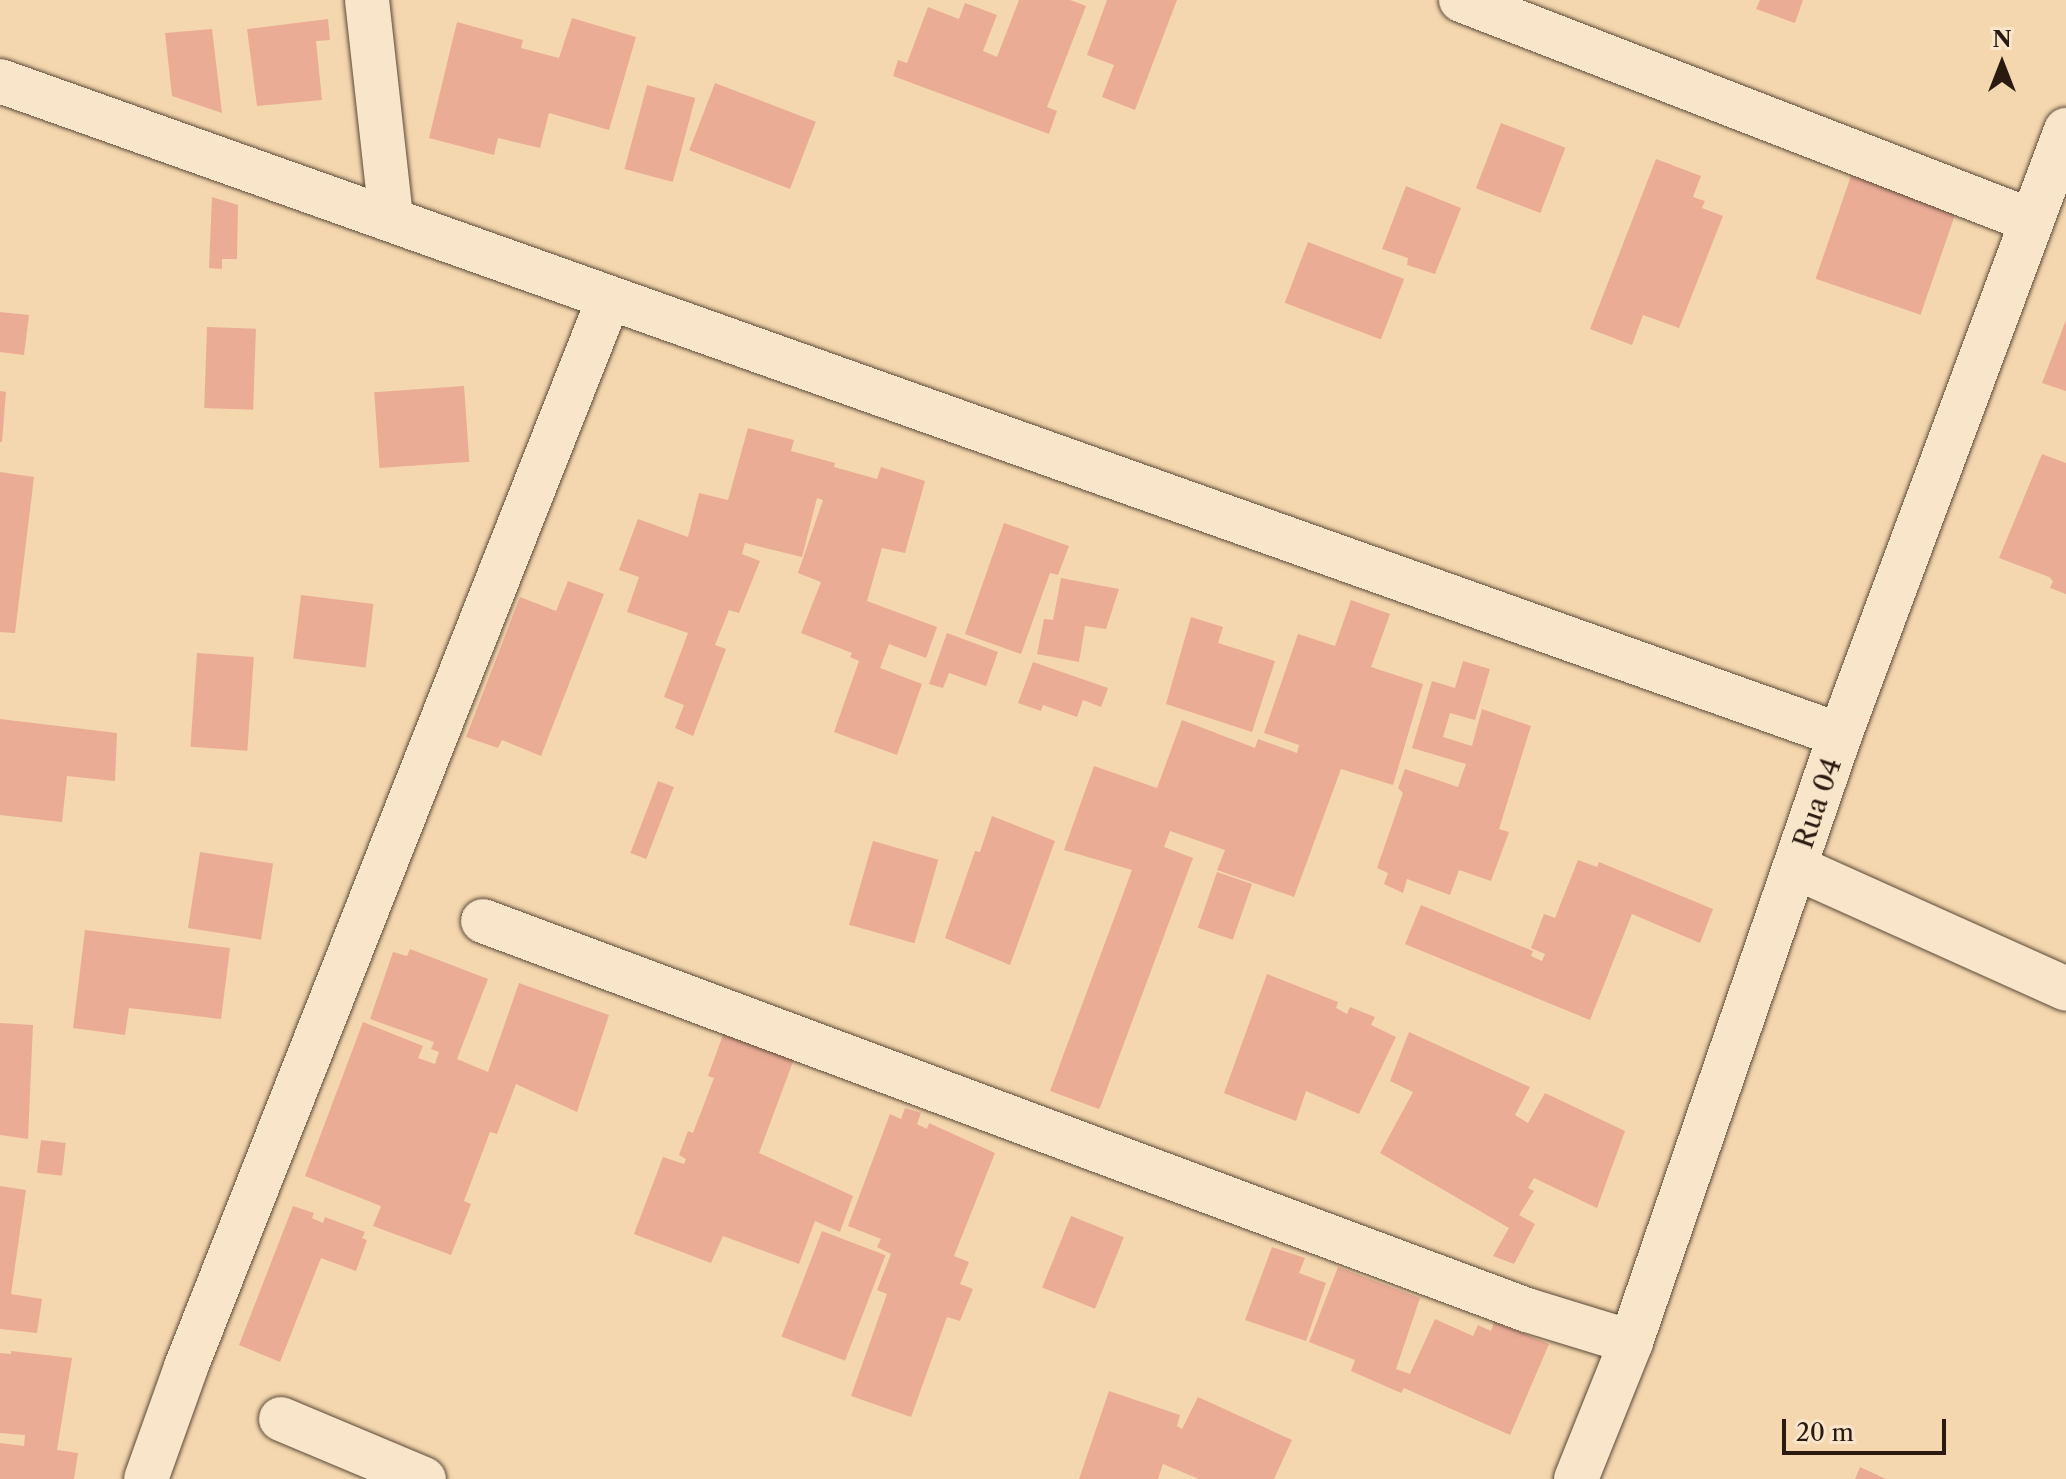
<!DOCTYPE html>
<style>
body{margin:0}
#map{position:relative;width:2066px;height:1479px;overflow:hidden;background:#f4d7ae;font-family:"Libre Caslon Text",serif}
div>[style]{position:absolute}
.building>*{inset:0;background:#ebac96;transform-origin:0 0}
.roads{filter:drop-shadow(0 0 2px #5c4938) drop-shadow(0 0 2px #5c4938)}
.minor>*{height:44px;margin:-22px;padding:0 22px;transform-origin:22px;border-radius:22px;background:#f8e5ca}
span{translate:-50% -50%;white-space:nowrap;text-align:center;line-height:1.15;-webkit-text-stroke:6px #f8e5ca;paint-order:stroke}
.street-label{font-size:28px;color:#2a1a10}
.north{position:absolute;left:1962px;top:24px;width:80px;height:80px;-webkit-text-stroke:6px #f8e5ca;paint-order:stroke;rotate:0deg;font-size:22px;font-weight:700;line-height:32px;text-align:center;color:#2a1a10}
.north::after{content:'';display:block;margin:auto;width:28px;height:36px;background:#2a1a10;clip-path:polygon(50% 0,100% 100%,50% 72%,0 100%)}
.scale{position:absolute;left:1782px;top:1419px;width:164px;height:36px;box-sizing:border-box;border:4px solid #2a1a10;border-top:0;padding-left:10px;font-size:24px;line-height:28px;white-space:nowrap;color:#2a1a10;-webkit-text-stroke:6px #f8e5ca;paint-order:stroke}
</style>
<div id="map">
<div class="building">
<div style="clip-path:polygon(1019px 0,1070px 0,1086px 6px,1047px 107px,1057px 111px,1049px 134px,893px 76px,898px 60px,907px 63px,928px 7px,959px 19px,965px 3px,997px 15px,983px 51px,997px 57px)"></div>
<div style="clip-path:polygon(1107px 0,1177px 0,1135px 110px,1102px 97px,1114px 65px,1087px 55px)"></div>
<div style="clip-path:polygon(1760px 0,1803px 0,1795px 23px,1756px 9px)"></div>
<div style="clip-path:polygon(572px 18px,636px 37px,609px 130px,549px 113px,540px 148px,498px 138px,494px 155px,429px 138px,457px 22px,523px 40px,521px 48px,559px 58px)"></div>
<div style="clip-path:polygon(328px 19px,330px 40px,316px 41px,322px 100px,257px 106px,247px 29px)"></div>
<div style="clip-path:polygon(212px 29px,222px 113px,172px 96px,165px 33px)"></div>
<div style="left:715px;top:83px;width:108px;height:72px;rotate:21deg"></div>
<div style="left:647px;top:85px;width:50px;height:87px;rotate:15deg"></div>
<div style="left:1501px;top:123px;width:69px;height:70px;rotate:21deg"></div>
<div style="clip-path:polygon(1656px 159px,1701px 176px,1693px 197px,1705px 201px,1702px 208px,1723px 216px,1679px 328px,1643px 315px,1632px 345px,1590px 329px)"></div>
<div style="left:1853px;top:170px;width:111px;height:115px;rotate:19deg"></div>
<div style="clip-path:polygon(1406px 186px,1461px 208px,1435px 274px,1407px 265px,1408px 258px,1382px 249px)"></div>
<div style="clip-path:polygon(212px 197px,238px 205px,237px 259px,222px 259px,222px 269px,209px 268px)"></div>
<div style="left:1308px;top:242px;width:103px;height:65px;rotate:21deg"></div>
<div style="clip-path:polygon(0 312px,29px 315px,24px 355px,0 352px)"></div>
<div style="clip-path:polygon(2066px 320px,2066px 391px,2042px 383px)"></div>
<div style="left:207px;top:327px;width:49px;height:81px;rotate:2deg"></div>
<div style="left:464px;top:386px;width:76px;height:90px;rotate:86deg"></div>
<div style="clip-path:polygon(0 391px,6px 392px,2px 442px,0 442px)"></div>
<div style="clip-path:polygon(748px 428px,794px 440px,791px 451px,835px 463px,834px 467px,877px 479px,881px 467px,925px 481px,905px 553px,882px 548px,867px 601px,937px 627px,926px 658px,889px 644px,880px 668px,922px 684px,897px 755px,834px 732px,859px 661px,850px 657px,852px 653px,801px 633px,821px 582px,798px 573px,823px 500px,817px 498px,802px 557px,745px 543px,742px 554px,760px 561px,739px 613px,729px 610px,715px 645px,726px 649px,693px 736px,675px 728px,684px 705px,664px 697px,688px 633px,627px 612px,639px 577px,619px 570px,638px 519px,688px 537px,699px 493px,728px 500px)"></div>
<div style="clip-path:polygon(2042px 454px,2066px 463px,2066px 594px,2050px 588px,2053px 581px,2049px 577px,1999px 558px)"></div>
<div style="clip-path:polygon(0 472px,34px 477px,15px 633px,0 632px)"></div>
<div style="clip-path:polygon(1004px 523px,1069px 546px,1058px 575px,1050px 573px,1021px 654px,965px 634px)"></div>
<div style="clip-path:polygon(1061px 578px,1119px 589px,1106px 629px,1085px 626px,1079px 662px,1037px 654px,1044px 619px,1053px 620px)"></div>
<div style="clip-path:polygon(568px 581px,604px 594px,541px 756px,502px 740px,498px 748px,466px 737px,520px 597px,556px 611px)"></div>
<div style="left:301px;top:595px;width:73px;height:64px;rotate:7deg"></div>
<div style="clip-path:polygon(1351px 600px,1390px 614px,1371px 667px,1423px 684px,1393px 785px,1341px 769px,1294px 897px,1217px 870px,1225px 850px,1170px 831px,1164px 847px,1193px 858px,1101px 1105px,1099px 1109px,1050px 1091px,1132px 870px,1064px 850px,1094px 766px,1157px 788px,1182px 720px,1255px 748px,1258px 739px,1297px 753px,1299px 745px,1264px 733px,1298px 634px,1335px 646px)"></div>
<div style="clip-path:polygon(1191px 617px,1223px 627px,1218px 643px,1275px 661px,1252px 732px,1166px 704px)"></div>
<div style="clip-path:polygon(947px 633px,998px 652px,986px 686px,949px 673px,943px 688px,929px 684px)"></div>
<div style="left:197px;top:653px;width:57px;height:94px;rotate:4deg"></div>
<div style="clip-path:polygon(1463px 661px,1490px 669px,1475px 720px,1450px 713px,1443px 737px,1472px 746px,1482px 709px,1531px 726px,1499px 829px,1509px 832px,1491px 881px,1459px 870px,1450px 895px,1407px 879px,1403px 893px,1384px 884px,1388px 873px,1377px 868px,1403px 793px,1398px 788px,1405px 769px,1458px 787px,1466px 764px,1412px 748px,1432px 681px,1455px 688px)"></div>
<div style="clip-path:polygon(1033px 662px,1108px 688px,1101px 707px,1083px 700px,1077px 717px,1043px 705px,1041px 711px,1018px 703px)"></div>
<div style="clip-path:polygon(0 719px,117px 733px,115px 781px,67px 776px,62px 822px,0 815px)"></div>
<div style="left:658px;top:781px;width:17px;height:77px;rotate:21deg"></div>
<div style="clip-path:polygon(992px 816px,1055px 841px,1010px 965px,945px 938px,975px 851px,980px 852px)"></div>
<div style="left:873px;top:841px;width:68px;height:87px;rotate:16deg"></div>
<div style="left:200px;top:852px;width:74px;height:77px;rotate:9deg"></div>
<div style="clip-path:polygon(1578px 860px,1597px 867px,1599px 862px,1713px 909px,1700px 943px,1632px 914px,1590px 1020px,1405px 944px,1421px 905px,1533px 951px,1531px 956px,1542px 961px,1545px 954px,1531px 948px,1544px 914px,1555px 918px)"></div>
<div style="left:1217px;top:872px;width:37px;height:59px;rotate:19deg"></div>
<div style="clip-path:polygon(85px 930px,230px 948px,221px 1019px,129px 1008px,125px 1035px,73px 1028px)"></div>
<div style="clip-path:polygon(410px 949px,488px 979px,457px 1059px,488px 1072px,519px 983px,609px 1015px,577px 1112px,516px 1084px,497px 1134px,490px 1132px,464px 1201px,471px 1204px,451px 1255px,373px 1226px,381px 1206px,305px 1176px,363px 1022px,423px 1046px,418px 1058px,435px 1064px,439px 1052px,431px 1049px,434px 1042px,370px 1019px,393px 952px,407px 956px)"></div>
<div style="clip-path:polygon(1267px 974px,1338px 1002px,1336px 1008px,1347px 1014px,1350px 1007px,1375px 1017px,1371px 1025px,1396px 1037px,1359px 1114px,1306px 1091px,1296px 1121px,1224px 1093px)"></div>
<div style="clip-path:polygon(0 1023px,33px 1025px,28px 1139px,0 1135px)"></div>
<div style="clip-path:polygon(724px 1032px,794px 1059px,759px 1153px,853px 1196px,840px 1232px,815px 1221px,799px 1264px,723px 1236px,711px 1263px,634px 1234px,663px 1157px,684px 1164px,686px 1159px,679px 1155px,688px 1131px,693px 1133px,714px 1078px,708px 1076px)"></div>
<div style="clip-path:polygon(1409px 1032px,1530px 1087px,1515px 1115px,1528px 1123px,1545px 1093px,1625px 1131px,1597px 1208px,1534px 1178px,1528px 1188px,1534px 1191px,1519px 1215px,1535px 1224px,1514px 1264px,1493px 1256px,1509px 1228px,1380px 1153px,1413px 1092px,1390px 1081px)"></div>
<div style="clip-path:polygon(905px 1108px,921px 1113px,917px 1124px,927px 1129px,929px 1123px,995px 1153px,954px 1256px,969px 1262px,960px 1284px,973px 1289px,960px 1321px,947px 1317px,911px 1417px,851px 1396px,887px 1294px,877px 1290px,891px 1254px,877px 1247px,881px 1239px,848px 1226px,890px 1114px,901px 1119px)"></div>
<div style="left:41px;top:1140px;width:25px;height:33px;rotate:7deg"></div>
<div style="clip-path:polygon(0 1186px,26px 1190px,11px 1294px,42px 1299px,37px 1333px,0 1329px)"></div>
<div style="clip-path:polygon(293px 1206px,314px 1213px,312px 1218px,323px 1223px,325px 1217px,365px 1232px,362px 1238px,367px 1240px,356px 1271px,321px 1258px,280px 1362px,239px 1345px)"></div>
<div style="left:1071px;top:1216px;width:57px;height:77px;rotate:22deg"></div>
<div style="left:822px;top:1231px;width:68px;height:113px;rotate:21deg"></div>
<div style="clip-path:polygon(1272px 1247px,1305px 1258px,1299px 1273px,1326px 1283px,1306px 1341px,1245px 1320px)"></div>
<div style="clip-path:polygon(1338px 1267px,1420px 1298px,1396px 1369px,1410px 1374px,1435px 1319px,1473px 1336px,1478px 1325px,1491px 1331px,1494px 1322px,1549px 1344px,1510px 1435px,1404px 1388px,1401px 1393px,1351px 1371px,1355px 1360px,1309px 1342px)"></div>
<div style="clip-path:polygon(11px 1351px,72px 1358px,57px 1450px,78px 1453px,74px 1479px,0 1479px,0 1443px,24px 1446px,25px 1435px,0 1433px,0 1353px,11px 1354px)"></div>
<div style="clip-path:polygon(1109px 1391px,1180px 1415px,1177px 1426px,1182px 1429px,1198px 1397px,1292px 1440px,1274px 1479px,1199px 1479px,1163px 1464px,1158px 1479px,1079px 1479px)"></div>
<div style="clip-path:polygon(1860px 1467px,1886px 1479px,1855px 1479px)"></div>
</div>
<div class="roads">
<div class="minor">
<div style="left:367px;top:0;width:220px;rotate:83.7deg"></div>
<div style="left:1461px;top:0;width:612px;rotate:21.16deg"></div>
<div style="left:0;top:81px;width:1953px;rotate:19.57deg"></div>
<div style="left:1795px;top:867px;width:297px;rotate:24.2deg"></div>
<div style="left:483px;top:921px;width:1114px;rotate:20.44deg"></div>
<div style="left:1527px;top:1310px;width:109px;rotate:17.1deg"></div>
<div style="left:281px;top:1419px;width:155px;rotate:22.8deg"></div>
<div style="left:146px;top:1479px;width:119px;rotate:-70.3deg"></div>
<div style="left:186px;top:1367px;width:1150px;rotate:-68.41deg"></div>
<div style="left:1576px;top:1479px;width:148px;rotate:-68.1deg"></div>
<div style="left:1631px;top:1342px;width:642px;rotate:-71deg"></div>
<div style="left:1840px;top:735px;width:646px;rotate:-69.52deg"></div>
</div>
</div>
<div class="street-label">
<span style="left:1817px;top:803px;rotate:-71deg">Rua 04</span>
</div>
<div class="north">N</div>
<div class="scale">20 m</div>
</div>
